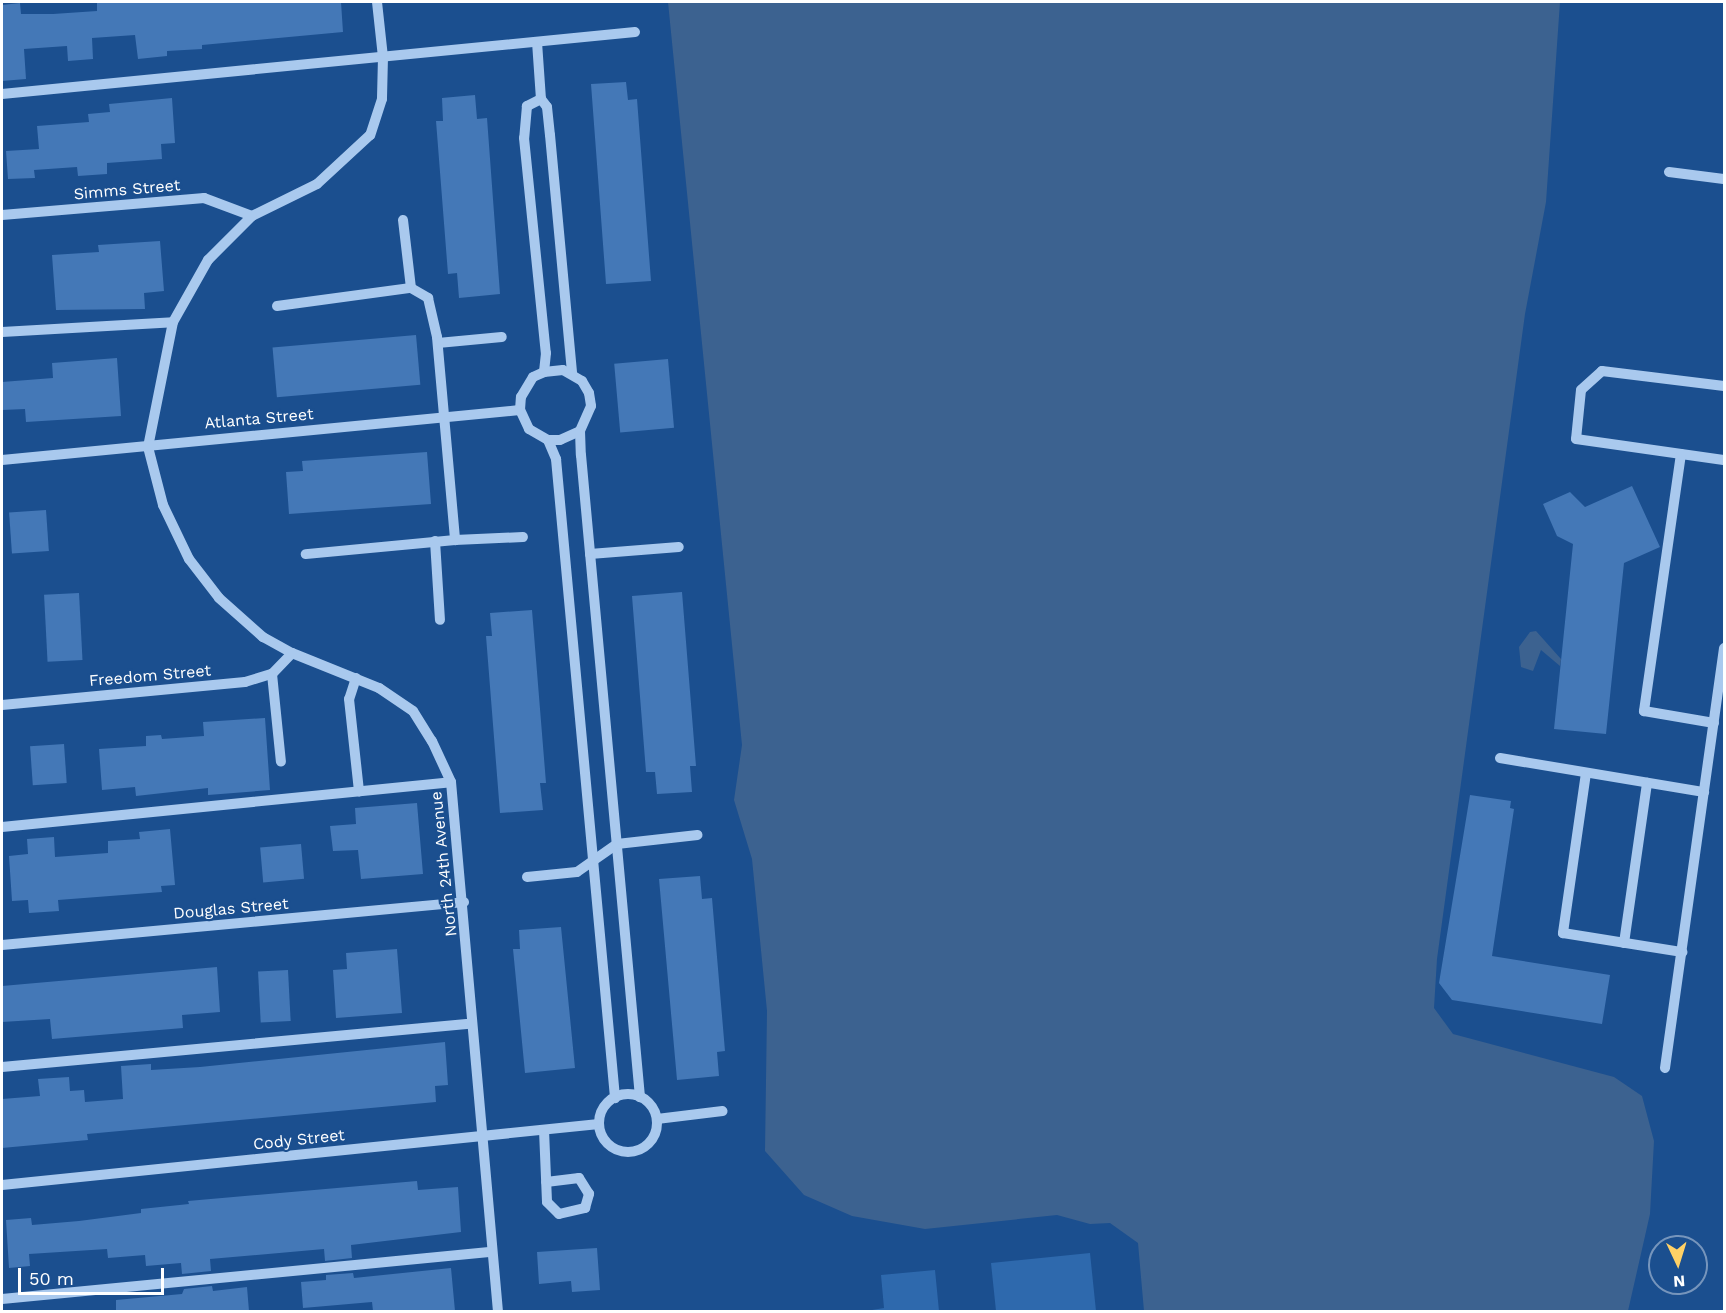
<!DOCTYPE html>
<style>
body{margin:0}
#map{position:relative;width:1726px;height:1313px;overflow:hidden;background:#1b4f8f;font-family:"Work Sans",sans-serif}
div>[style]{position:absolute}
.green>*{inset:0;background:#2e69ad}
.water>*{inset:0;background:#3c6290}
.building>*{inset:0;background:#4478b7;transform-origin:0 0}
.minor>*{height:10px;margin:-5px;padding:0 5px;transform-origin:5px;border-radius:5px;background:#a9c9ee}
.minor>.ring{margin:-5px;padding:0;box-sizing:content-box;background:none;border:10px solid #a9c9ee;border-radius:50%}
span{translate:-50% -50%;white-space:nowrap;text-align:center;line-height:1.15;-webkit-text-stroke:4.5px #1b4f8f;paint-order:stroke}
.street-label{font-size:16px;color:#fff}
.frame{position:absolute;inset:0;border:3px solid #fff;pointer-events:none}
.north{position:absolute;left:1648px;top:1235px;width:60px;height:60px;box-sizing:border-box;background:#1b4f8f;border:2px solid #7695bc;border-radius:50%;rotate:176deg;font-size:16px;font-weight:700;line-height:24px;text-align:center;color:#fff}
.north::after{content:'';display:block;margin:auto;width:21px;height:27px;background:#ffd166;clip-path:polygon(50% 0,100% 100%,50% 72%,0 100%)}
.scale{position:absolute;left:18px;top:1268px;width:146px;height:27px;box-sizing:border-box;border:3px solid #fff;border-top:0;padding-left:8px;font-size:18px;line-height:21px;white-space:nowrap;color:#fff;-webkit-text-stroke:4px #1b4f8f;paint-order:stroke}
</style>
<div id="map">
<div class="green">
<div style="clip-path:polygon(1090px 1253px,1096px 1311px,996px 1311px,991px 1263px)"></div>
<div style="clip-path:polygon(935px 1270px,939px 1311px,866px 1311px,884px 1308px,881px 1275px)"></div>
</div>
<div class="water">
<div style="clip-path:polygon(668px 2px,1560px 2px,1546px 202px,1525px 314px,1437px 959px,1434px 1008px,1453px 1034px,1614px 1077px,1642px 1096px,1654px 1141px,1650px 1214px,1628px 1311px,1144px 1311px,1138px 1243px,1110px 1223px,1090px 1224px,1057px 1215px,925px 1229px,852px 1216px,804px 1195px,765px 1151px,767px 1011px,752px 859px,734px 800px,742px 745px)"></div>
<div style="clip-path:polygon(1536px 631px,1561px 659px,1560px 666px,1541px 650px,1533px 671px,1521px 667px,1519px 647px,1530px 632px)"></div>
</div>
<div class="building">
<div style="clip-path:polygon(97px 2px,341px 2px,343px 32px,202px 45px,202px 49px,167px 51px,167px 56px,138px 59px,135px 35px,92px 38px,93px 59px,68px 61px,67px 46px,24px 49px,26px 79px,2px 81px,2px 5px,20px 3px,21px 14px,53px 14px,97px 11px)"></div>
<div style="clip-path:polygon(626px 82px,628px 100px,637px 99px,651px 281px,606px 284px,591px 84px)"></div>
<div style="clip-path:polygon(475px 95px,477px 119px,487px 118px,500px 294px,459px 298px,457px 273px,448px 274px,436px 121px,443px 121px,442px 98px)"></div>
<div style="clip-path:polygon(172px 98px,175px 143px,161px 144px,162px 159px,107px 163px,107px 174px,78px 176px,77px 167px,34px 170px,35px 178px,8px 179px,6px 151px,39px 149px,37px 126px,89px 122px,88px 114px,110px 112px,109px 104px)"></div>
<div style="clip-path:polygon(160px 241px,164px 291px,144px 293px,145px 309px,56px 310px,52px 255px,99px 252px,98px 245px)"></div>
<div style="left:416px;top:335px;width:50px;height:144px;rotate:85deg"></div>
<div style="clip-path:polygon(117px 358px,121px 416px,26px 422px,25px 409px,2px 410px,2px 382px,53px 378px,52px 363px)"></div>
<div style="left:668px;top:359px;width:69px;height:54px;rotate:85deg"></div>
<div style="clip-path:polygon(427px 452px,431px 504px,289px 514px,286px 472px,303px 471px,302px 461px)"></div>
<div style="clip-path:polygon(1632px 486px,1660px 547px,1624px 563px,1606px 734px,1554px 729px,1573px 544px,1557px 536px,1543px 504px,1570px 492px,1585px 507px)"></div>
<div style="left:46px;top:510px;width:41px;height:37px;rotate:86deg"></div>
<div style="clip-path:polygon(682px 592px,696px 766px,690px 766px,692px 792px,657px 794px,655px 772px,646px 772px,632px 596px)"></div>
<div style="left:79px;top:593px;width:67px;height:35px;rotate:87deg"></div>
<div style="clip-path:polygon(532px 610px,546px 783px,540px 783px,543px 810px,500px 813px,486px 636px,492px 636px,490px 613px)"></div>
<div style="clip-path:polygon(265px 718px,270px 790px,208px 795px,208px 788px,136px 796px,135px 787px,102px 790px,99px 749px,146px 746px,146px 736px,161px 735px,162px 739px,204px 736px,203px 722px)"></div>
<div style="left:64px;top:744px;width:39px;height:34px;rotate:86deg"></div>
<div style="clip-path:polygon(1470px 795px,1511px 801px,1510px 808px,1514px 809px,1492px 956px,1610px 975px,1602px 1024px,1452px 1000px,1439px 983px)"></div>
<div style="clip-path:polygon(417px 803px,423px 874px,361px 879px,358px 850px,333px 851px,330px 826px,356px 824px,355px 808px)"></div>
<div style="clip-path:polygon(170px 829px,175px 885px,161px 886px,162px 892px,58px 900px,59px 911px,29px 913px,28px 900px,12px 901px,9px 856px,28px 854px,27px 839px,54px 837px,55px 857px,108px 853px,108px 841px,140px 839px,139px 832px)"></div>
<div style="left:301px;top:844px;width:35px;height:41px;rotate:85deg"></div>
<div style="clip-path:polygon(700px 876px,702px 899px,712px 898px,725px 1051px,717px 1052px,719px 1076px,677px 1080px,659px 879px)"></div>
<div style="clip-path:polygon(561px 927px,575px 1068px,525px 1073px,513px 949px,520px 949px,519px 930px)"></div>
<div style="clip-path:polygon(397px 949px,402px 1013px,336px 1018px,333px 970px,347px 969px,346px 953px)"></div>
<div style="clip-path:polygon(217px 967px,220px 1012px,182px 1015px,183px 1028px,52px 1039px,50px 1019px,2px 1022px,2px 986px)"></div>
<div style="left:288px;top:970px;width:51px;height:30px;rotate:87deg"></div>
<div style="clip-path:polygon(445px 1042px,448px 1085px,435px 1086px,436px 1102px,87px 1134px,88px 1140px,2px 1148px,2px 1099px,40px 1096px,38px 1079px,69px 1077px,70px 1091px,84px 1090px,85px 1102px,123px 1099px,121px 1066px,151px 1064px,151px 1070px,200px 1067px)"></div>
<div style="clip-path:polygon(417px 1181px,418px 1190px,458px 1187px,461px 1232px,351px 1245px,352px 1258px,325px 1261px,324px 1249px,210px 1259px,211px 1271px,182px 1274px,181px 1263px,146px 1266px,145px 1255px,108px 1258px,107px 1249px,29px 1254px,30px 1266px,9px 1268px,6px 1220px,31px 1218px,32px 1225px,79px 1221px,141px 1213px,141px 1209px,189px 1204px,188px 1201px)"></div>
<div style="clip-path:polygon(597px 1248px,600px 1290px,572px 1292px,571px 1281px,539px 1284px,537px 1252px)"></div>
<div style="clip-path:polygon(451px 1268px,455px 1311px,373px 1311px,372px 1302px,303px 1308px,301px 1282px,326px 1280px,326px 1275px,353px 1273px,354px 1278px)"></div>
<div style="clip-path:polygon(212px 1286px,213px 1291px,247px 1287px,249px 1311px,116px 1311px,116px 1300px,182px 1294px,184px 1289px)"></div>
</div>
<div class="minor">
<div style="left:377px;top:2px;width:55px;rotate:83.8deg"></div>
<div style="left:383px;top:57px;width:42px;rotate:91.4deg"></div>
<div style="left:382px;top:99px;width:38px;rotate:108deg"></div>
<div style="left:370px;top:135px;width:72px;rotate:137.2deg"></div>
<div style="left:317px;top:184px;width:72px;rotate:153.8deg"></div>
<div style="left:252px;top:216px;width:62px;rotate:135deg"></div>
<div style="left:208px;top:260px;width:71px;rotate:119.4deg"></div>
<div style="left:173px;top:322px;width:127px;rotate:101.3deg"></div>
<div style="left:148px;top:447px;width:60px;rotate:75.5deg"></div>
<div style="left:163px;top:505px;width:60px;rotate:64.3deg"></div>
<div style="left:189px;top:559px;width:49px;rotate:52.4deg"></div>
<div style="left:219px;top:598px;width:59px;rotate:41.6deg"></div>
<div style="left:263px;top:637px;width:33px;rotate:29deg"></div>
<div style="left:292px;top:653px;width:94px;rotate:21.9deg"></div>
<div style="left:379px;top:688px;width:41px;rotate:34.1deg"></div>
<div style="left:413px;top:711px;width:36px;rotate:58deg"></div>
<div style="left:432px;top:741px;width:45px;rotate:65.1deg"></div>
<div style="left:451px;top:782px;width:532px;rotate:84.93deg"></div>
<div style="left:537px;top:42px;width:57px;rotate:86deg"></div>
<div style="left:541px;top:99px;width:10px;rotate:53deg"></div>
<div style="left:547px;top:107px;width:28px;rotate:84deg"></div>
<div style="left:550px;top:135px;width:239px;rotate:84.7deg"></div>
<div style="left:2px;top:94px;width:636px;rotate:-5.59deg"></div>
<div style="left:541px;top:99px;width:16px;rotate:153deg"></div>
<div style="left:527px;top:106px;width:32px;rotate:95deg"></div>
<div style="left:524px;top:138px;width:216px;rotate:84.2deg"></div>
<div style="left:546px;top:353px;width:19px;rotate:96deg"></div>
<div style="left:1669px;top:172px;width:55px;rotate:7.3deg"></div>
<div style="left:2px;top:215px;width:203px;rotate:-4.8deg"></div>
<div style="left:204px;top:198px;width:51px;rotate:20.6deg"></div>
<div style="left:403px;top:220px;width:68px;rotate:83.3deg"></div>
<div style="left:277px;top:306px;width:135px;rotate:-7.7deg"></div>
<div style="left:411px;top:288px;width:20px;rotate:30deg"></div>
<div style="left:428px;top:298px;width:40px;rotate:77deg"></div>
<div style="left:437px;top:337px;width:204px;rotate:84.9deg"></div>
<div style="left:455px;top:540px;width:150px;rotate:174.6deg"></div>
<div style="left:2px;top:332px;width:171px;rotate:-3.3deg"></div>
<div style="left:438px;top:343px;width:64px;rotate:-5.4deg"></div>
<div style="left:1724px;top:386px;width:123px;rotate:-173deg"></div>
<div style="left:1602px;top:371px;width:28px;rotate:138deg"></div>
<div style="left:1581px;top:390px;width:49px;rotate:95.8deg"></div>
<div style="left:1576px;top:439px;width:149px;rotate:8.1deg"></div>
<div style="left:580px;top:431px;width:22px;rotate:156deg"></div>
<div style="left:560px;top:440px;width:12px;rotate:180deg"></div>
<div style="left:548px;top:440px;width:22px;rotate:-150deg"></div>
<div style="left:529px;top:429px;width:21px;rotate:-115deg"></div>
<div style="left:520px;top:410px;width:13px;rotate:-86deg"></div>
<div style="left:521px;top:397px;width:23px;rotate:-59deg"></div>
<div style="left:533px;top:377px;width:12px;rotate:-24deg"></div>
<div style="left:544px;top:372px;width:19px;rotate:-6deg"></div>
<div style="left:563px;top:370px;width:22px;rotate:30deg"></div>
<div style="left:582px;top:381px;width:14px;rotate:60deg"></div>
<div style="left:589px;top:393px;width:13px;rotate:81deg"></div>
<div style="left:591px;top:406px;width:27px;rotate:114deg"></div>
<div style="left:580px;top:431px;width:24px;rotate:88deg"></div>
<div style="left:581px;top:455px;width:645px;rotate:84.75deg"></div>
<div style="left:548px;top:440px;width:21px;rotate:67deg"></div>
<div style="left:556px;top:459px;width:642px;rotate:84.72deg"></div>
<div style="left:1681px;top:454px;width:260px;rotate:98.2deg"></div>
<div style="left:1644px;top:711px;width:71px;rotate:9.7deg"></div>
<div style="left:2px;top:460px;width:520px;rotate:-5.51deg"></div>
<div style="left:455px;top:540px;width:68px;rotate:-2.5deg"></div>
<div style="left:435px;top:541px;width:79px;rotate:86.4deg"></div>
<div style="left:590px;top:554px;width:89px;rotate:-4.5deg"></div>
<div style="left:272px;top:674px;width:88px;rotate:84.2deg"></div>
<div style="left:356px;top:678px;width:22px;rotate:108deg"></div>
<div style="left:349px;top:699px;width:93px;rotate:83.8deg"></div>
<div style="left:2px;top:705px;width:244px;rotate:-5.4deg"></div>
<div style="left:245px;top:682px;width:28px;rotate:-17deg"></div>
<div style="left:272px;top:674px;width:29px;rotate:-46deg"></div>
<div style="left:1500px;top:758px;width:207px;rotate:9.5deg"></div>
<div style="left:1586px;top:773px;width:162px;rotate:98.2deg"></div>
<div style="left:1563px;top:933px;width:121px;rotate:9.1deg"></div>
<div style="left:2px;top:827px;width:451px;rotate:-5.7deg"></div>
<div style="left:527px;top:877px;width:50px;rotate:-5.7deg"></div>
<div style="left:577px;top:872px;width:49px;rotate:-35deg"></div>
<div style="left:617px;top:844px;width:81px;rotate:-6.4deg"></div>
<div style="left:1624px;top:943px;width:162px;rotate:-81.8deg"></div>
<div style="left:2px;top:945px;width:464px;rotate:-5.3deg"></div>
<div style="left:2px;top:1067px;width:472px;rotate:-5.3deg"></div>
<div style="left:1665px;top:1068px;width:424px;rotate:-82deg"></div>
<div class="ring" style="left:599px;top:1094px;width:48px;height:48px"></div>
<div style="left:657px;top:1119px;width:66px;rotate:-6.9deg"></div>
<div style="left:544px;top:1130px;width:72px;rotate:87.6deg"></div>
<div style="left:547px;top:1202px;width:17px;rotate:45deg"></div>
<div style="left:559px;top:1214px;width:27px;rotate:-13deg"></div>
<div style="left:585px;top:1208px;width:15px;rotate:-74deg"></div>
<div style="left:589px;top:1194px;width:19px;rotate:-122deg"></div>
<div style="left:579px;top:1178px;width:33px;rotate:173deg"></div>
<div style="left:2px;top:1185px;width:600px;rotate:-5.83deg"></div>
<div style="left:2px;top:1299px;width:492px;rotate:-5.5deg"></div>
</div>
<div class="street-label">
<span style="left:127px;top:190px;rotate:-5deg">Simms Street</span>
<span style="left:259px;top:419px;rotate:-5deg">Atlanta Street</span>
<span style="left:150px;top:676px;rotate:-5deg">Freedom Street</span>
<span style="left:444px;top:864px;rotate:-96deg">North 24th Avenue</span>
<span style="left:231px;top:909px;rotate:-5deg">Douglas Street</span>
<span style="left:299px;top:1140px;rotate:-6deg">Cody Street</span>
</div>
<div class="frame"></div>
<div class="north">N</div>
<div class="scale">50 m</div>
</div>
